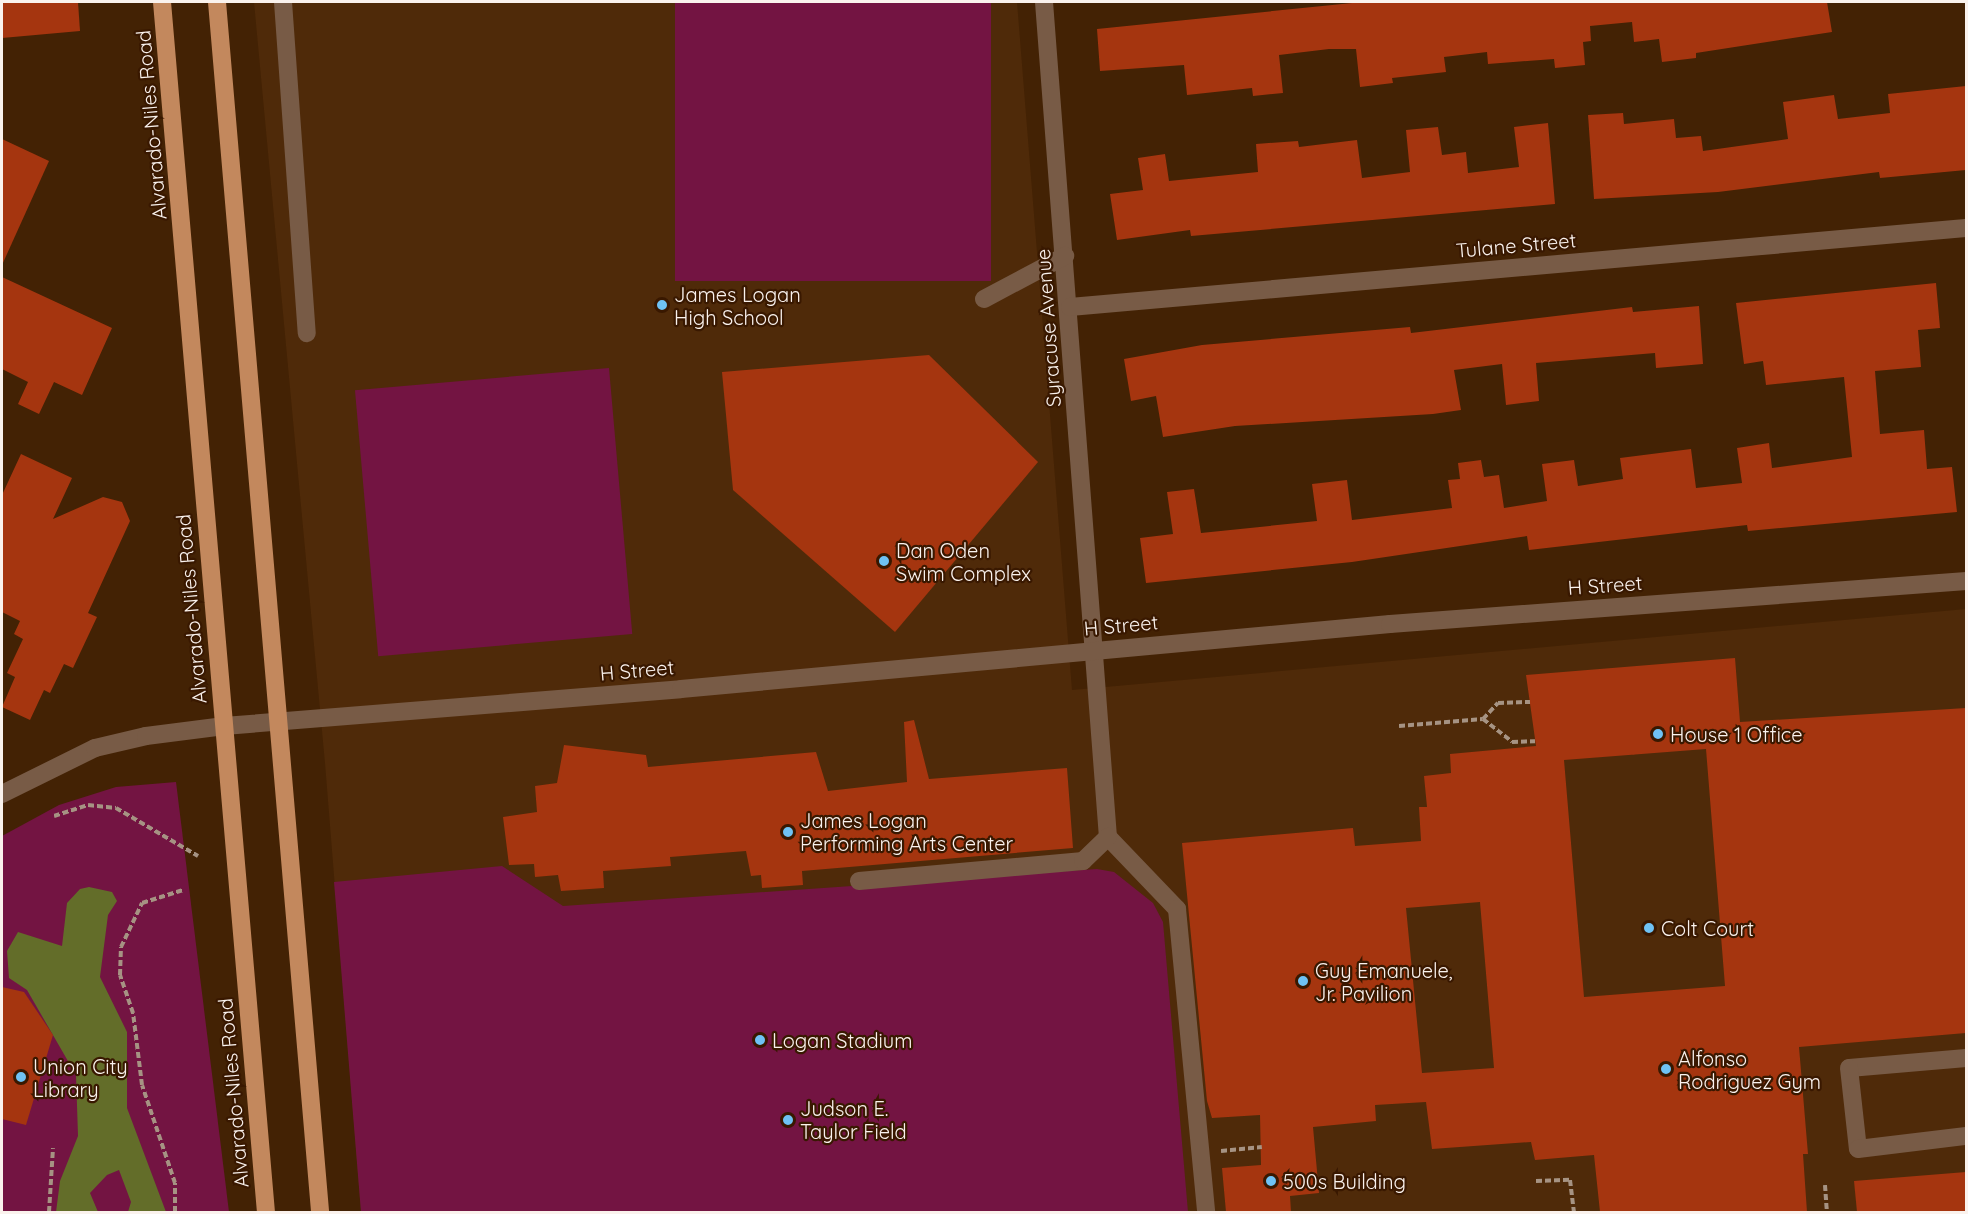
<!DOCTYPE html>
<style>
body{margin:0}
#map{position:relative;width:1968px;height:1214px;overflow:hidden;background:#432204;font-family:Quicksand,sans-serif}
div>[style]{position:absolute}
.built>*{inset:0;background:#4f2a09}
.green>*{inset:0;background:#731442;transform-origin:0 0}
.water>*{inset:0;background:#636d29}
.building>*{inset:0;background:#a5350f}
.path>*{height:4px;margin-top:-2px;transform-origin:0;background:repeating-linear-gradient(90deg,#a69383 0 6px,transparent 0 9px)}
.minor>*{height:18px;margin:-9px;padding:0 9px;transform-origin:9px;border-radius:9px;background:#785b46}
.major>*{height:18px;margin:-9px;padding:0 9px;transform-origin:9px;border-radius:9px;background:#c3885d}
.dots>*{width:16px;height:16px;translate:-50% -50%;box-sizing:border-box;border:3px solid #391800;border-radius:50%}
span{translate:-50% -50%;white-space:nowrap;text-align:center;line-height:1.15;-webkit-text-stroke:4.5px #391800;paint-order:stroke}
.street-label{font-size:20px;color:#faf2ed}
.poi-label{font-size:20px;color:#faf2ed}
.left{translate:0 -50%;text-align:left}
.frame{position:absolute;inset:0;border:3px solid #faf2ed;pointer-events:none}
</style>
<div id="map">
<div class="built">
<div style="clip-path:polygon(254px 2px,1017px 2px,1072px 690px,1966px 609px,1966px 1212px,361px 1212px,325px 763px)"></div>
</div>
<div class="green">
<div style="left:675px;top:2px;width:316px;height:279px"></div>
<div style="left:609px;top:368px;width:267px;height:255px;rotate:85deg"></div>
<div style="clip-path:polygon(176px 782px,229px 1212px,2px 1212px,2px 836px,59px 805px,116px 787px)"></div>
<div style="clip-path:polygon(502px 866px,563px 906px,1097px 869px,1114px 872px,1153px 903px,1163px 922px,1188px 1212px,361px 1212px,334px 882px)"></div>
</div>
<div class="water">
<div style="clip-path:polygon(89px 887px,112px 892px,117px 901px,108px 915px,100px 977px,127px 1032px,127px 1108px,166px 1212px,128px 1212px,131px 1202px,119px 1170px,107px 1175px,90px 1193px,98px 1212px,56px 1212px,60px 1181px,78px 1136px,76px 1075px,27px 990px,9px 978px,7px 951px,18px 932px,62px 946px,67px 903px,80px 889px)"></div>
</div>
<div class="building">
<div style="clip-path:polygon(2px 2px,78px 2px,80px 31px,2px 38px)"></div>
<div style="clip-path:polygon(1362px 2px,1827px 2px,1832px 32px,1696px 53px,1696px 58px,1662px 62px,1659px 39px,1634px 42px,1632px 22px,1590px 26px,1591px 41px,1583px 42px,1585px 65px,1555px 68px,1554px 59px,1488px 64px,1487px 52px,1444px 57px,1446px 72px,1392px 78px,1393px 83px,1360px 87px,1356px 49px,1329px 49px,1279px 55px,1283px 93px,1253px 96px,1252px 88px,1187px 95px,1184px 65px,1100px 71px,1097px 29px)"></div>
<div style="clip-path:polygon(1966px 86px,1966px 170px,1880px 178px,1879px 172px,1718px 192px,1594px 199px,1588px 115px,1623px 113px,1624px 124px,1674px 119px,1676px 138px,1701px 136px,1703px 151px,1788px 139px,1783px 102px,1834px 95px,1838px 119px,1890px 113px,1888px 94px)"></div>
<div style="clip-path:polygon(1548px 123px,1555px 204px,1191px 236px,1190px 230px,1117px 240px,1110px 194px,1143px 190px,1138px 158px,1165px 154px,1169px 181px,1258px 172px,1256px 144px,1298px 141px,1299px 147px,1357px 140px,1362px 178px,1410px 172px,1406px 130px,1438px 127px,1442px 155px,1466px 152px,1468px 173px,1519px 167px,1514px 127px)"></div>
<div style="clip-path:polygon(2px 139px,49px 161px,2px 265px)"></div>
<div style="clip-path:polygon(2px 277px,112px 328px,82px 395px,54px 382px,39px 414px,18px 404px,28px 382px,2px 369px)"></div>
<div style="clip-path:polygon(1936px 283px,1940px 328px,1918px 330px,1921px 367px,1875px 371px,1880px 434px,1924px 430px,1927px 469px,1952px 467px,1957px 512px,1748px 531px,1747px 525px,1529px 550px,1527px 536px,1352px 562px,1146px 583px,1140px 538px,1173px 534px,1167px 492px,1194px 489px,1201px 533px,1317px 521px,1312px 484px,1347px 480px,1352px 520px,1452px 508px,1448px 480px,1460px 479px,1458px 463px,1481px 460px,1484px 477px,1499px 475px,1504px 508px,1547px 501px,1542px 464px,1574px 460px,1578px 486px,1623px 479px,1620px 458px,1691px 449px,1696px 488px,1742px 483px,1737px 448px,1769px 443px,1772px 468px,1852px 457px,1844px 377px,1766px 385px,1763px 361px,1744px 364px,1736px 303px)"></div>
<div style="clip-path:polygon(1699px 306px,1703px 364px,1656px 368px,1655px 353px,1536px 363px,1539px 401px,1506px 405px,1502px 364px,1454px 370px,1461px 410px,1433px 414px,1235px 426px,1163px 437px,1156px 396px,1131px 401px,1124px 359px,1202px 345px,1410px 327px,1411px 333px,1632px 307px,1633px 312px)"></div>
<div style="clip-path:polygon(929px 355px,1038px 462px,895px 632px,733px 490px,722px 372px)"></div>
<div style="clip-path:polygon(21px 454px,72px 478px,53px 519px,103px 497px,122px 502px,130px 521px,88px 613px,97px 617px,73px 668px,64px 664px,50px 693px,44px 690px,30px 720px,2px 707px,15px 677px,7px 673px,23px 639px,14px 634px,20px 621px,2px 612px,2px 495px)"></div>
<div style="clip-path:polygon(evenodd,1735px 658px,1740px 722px,1966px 708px,1966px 1033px,1799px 1047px,1808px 1154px,1803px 1154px,1807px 1212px,1600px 1212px,1594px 1155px,1535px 1160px,1531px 1142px,1432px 1149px,1426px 1102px,1375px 1105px,1376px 1121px,1313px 1127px,1319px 1193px,1290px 1196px,1291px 1212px,1226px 1212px,1222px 1168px,1261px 1165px,1260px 1115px,1212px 1118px,1207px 1101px,1182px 843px,1353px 828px,1355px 846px,1421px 841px,1419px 807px,1427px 807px,1424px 776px,1451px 773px,1450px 754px,1536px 746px,1526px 675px,1735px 658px,1706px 749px,1725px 986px,1584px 997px,1564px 760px,1706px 749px,1735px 658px,1480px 902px,1494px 1068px,1422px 1073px,1406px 908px,1480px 902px)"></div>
<div style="clip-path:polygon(914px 720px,929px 779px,1067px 768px,1073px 848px,802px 871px,803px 885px,762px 888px,761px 875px,751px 876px,746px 851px,670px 857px,671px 866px,603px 871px,604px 888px,561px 891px,558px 875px,535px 877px,534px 864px,509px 865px,503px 817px,537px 812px,535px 786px,557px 783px,564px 745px,646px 755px,648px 767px,816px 752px,828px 791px,907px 782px,904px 722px)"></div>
<div style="clip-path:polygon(2px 987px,24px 992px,53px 1035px,26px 1125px,2px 1119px)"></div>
<div style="clip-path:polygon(1966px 1172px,1966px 1212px,1857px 1212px,1854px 1181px)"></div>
</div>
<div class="path">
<div style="left:1483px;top:719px;width:22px;rotate:-47deg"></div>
<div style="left:1498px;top:703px;width:32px;rotate:-2deg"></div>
<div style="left:1399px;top:726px;width:84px;rotate:-4.8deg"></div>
<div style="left:1483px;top:719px;width:37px;rotate:38deg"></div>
<div style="left:1512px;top:742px;width:23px;rotate:-2deg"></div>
<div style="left:54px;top:816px;width:36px;rotate:-18deg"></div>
<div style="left:88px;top:805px;width:28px;rotate:6deg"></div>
<div style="left:116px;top:808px;width:95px;rotate:30.3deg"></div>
<div style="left:1221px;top:1151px;width:41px;rotate:-5.6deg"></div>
<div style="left:1536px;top:1181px;width:34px;rotate:-2deg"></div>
<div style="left:1570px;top:1180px;width:32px;rotate:83deg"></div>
<div style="left:1825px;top:1185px;width:27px;rotate:86deg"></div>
<div style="left:49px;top:1212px;width:64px;rotate:-86.4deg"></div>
<div style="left:175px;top:1212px;width:29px;rotate:-90deg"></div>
<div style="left:175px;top:1183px;width:103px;rotate:-108.6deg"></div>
<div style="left:142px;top:1085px;width:73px;rotate:-97.1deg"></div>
<div style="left:133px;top:1013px;width:40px;rotate:-108.9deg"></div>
<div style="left:120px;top:975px;width:28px;rotate:-88deg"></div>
<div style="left:121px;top:947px;width:49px;rotate:-64.5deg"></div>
<div style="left:142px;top:903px;width:43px;rotate:-17.6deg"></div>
</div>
<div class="minor">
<div style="left:283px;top:2px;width:332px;rotate:85.9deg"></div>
<div style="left:1044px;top:2px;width:837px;rotate:85.62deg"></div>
<div style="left:1108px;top:837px;width:100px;rotate:46.2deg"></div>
<div style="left:1177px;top:909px;width:304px;rotate:84.5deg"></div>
<div style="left:984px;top:299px;width:92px;rotate:-28deg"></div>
<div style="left:1070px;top:307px;width:899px;rotate:-5.04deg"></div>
<div style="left:2px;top:794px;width:104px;rotate:-26.3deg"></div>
<div style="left:95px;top:748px;width:52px;rotate:-13.2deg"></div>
<div style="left:146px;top:736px;width:79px;rotate:-7.3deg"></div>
<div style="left:224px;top:726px;width:458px;rotate:-4.6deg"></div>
<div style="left:681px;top:689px;width:712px;rotate:-5.24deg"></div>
<div style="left:1390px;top:624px;width:578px;rotate:-4.27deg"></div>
<div style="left:859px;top:881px;width:225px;rotate:-5.1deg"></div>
<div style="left:1083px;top:861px;width:35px;rotate:-44deg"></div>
<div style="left:1966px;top:1058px;width:117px;rotate:175.1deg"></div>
<div style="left:1849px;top:1068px;width:81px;rotate:83.7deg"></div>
<div style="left:1858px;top:1149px;width:109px;rotate:-6.9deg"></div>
</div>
<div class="major">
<div style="left:162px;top:2px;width:1214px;rotate:85.09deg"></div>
<div style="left:217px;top:2px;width:1214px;rotate:85.13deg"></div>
</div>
<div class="dots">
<div style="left:662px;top:305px;background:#6fc2f4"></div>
<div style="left:884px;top:561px;background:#6fc2f4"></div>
<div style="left:1658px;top:734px;background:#6fc2f4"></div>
<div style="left:788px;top:832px;background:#6fc2f4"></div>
<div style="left:1649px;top:928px;background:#6fc2f4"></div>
<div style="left:1303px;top:981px;background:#6fc2f4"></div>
<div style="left:760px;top:1040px;background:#6fc2f4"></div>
<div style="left:1666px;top:1069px;background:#6fc2f4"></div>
<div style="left:21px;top:1077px;background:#6fc2f4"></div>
<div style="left:788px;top:1120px;background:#6fc2f4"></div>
<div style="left:1271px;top:1181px;background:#6fc2f4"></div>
</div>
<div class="street-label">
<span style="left:151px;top:125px;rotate:-95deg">Alvarado-Niles Road</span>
<span style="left:1516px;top:245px;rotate:-5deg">Tulane Street</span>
<span style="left:1048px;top:328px;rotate:-94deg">Syracuse Avenue</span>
<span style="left:1605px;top:585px;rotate:-4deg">H Street</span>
<span style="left:191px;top:609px;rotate:-95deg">Alvarado-Niles Road</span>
<span style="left:1121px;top:625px;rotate:-5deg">H Street</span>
<span style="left:637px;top:670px;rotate:-5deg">H Street</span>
<span style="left:233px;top:1093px;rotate:-95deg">Alvarado-Niles Road</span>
</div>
<div class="poi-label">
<span class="left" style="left:674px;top:306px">James Logan<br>High School</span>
<span class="left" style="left:896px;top:562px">Dan Oden<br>Swim Complex</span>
<span class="left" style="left:1670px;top:734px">House 1 Office</span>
<span class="left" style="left:800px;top:832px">James Logan<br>Performing Arts Center</span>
<span class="left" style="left:1661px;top:928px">Colt Court</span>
<span class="left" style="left:1315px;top:982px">Guy Emanuele,<br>Jr. Pavilion</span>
<span class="left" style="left:772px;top:1040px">Logan Stadium</span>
<span class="left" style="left:1678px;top:1070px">Alfonso<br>Rodriguez Gym</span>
<span class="left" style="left:33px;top:1078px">Union City<br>Library</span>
<span class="left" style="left:800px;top:1120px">Judson E.<br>Taylor Field</span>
<span class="left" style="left:1283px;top:1181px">500s Building</span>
</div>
<div class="frame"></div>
</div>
